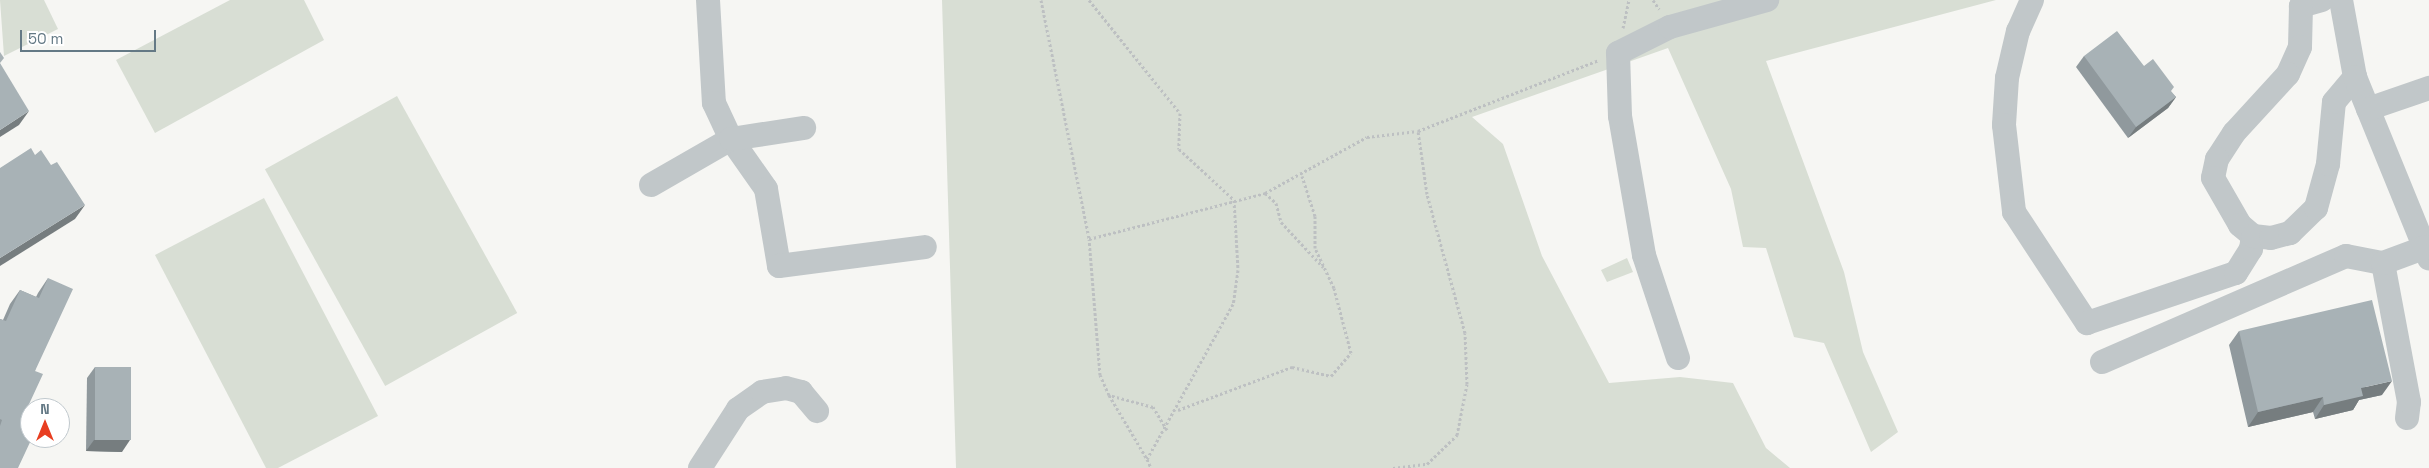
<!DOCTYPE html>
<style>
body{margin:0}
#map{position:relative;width:2429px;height:468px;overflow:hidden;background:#f6f6f3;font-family:"Space Grotesk",sans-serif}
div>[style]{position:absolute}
.green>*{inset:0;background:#d8ded4;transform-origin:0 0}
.path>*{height:3px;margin-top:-1.5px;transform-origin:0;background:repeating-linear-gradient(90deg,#bdc0c2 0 2.5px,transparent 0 5px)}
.minor>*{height:24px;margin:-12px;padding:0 12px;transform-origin:12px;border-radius:12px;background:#c1c7c9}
.wall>*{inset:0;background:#90999d}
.shaded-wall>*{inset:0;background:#767d7f}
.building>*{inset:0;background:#a8b2b6;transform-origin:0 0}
span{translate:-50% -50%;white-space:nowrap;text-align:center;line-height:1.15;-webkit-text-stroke:5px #fff;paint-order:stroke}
.north{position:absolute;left:20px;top:398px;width:50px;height:50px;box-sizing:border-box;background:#fff;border:1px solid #c1c9ce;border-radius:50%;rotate:0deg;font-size:14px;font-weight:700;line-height:20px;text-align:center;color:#647985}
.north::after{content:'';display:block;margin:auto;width:18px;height:22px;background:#e83e21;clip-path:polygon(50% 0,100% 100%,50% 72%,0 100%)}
.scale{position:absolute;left:20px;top:30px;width:136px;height:22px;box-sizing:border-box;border:2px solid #647985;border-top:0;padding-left:6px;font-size:15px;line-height:18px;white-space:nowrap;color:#647985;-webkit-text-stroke:4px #fff;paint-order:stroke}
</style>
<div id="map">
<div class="green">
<div style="clip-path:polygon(0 0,44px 0,58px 29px,4px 56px)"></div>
<div style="clip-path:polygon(230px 0,304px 0,324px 40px,155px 133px,116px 60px)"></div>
<div style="clip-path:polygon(942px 0,1996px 0,1766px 61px,1844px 272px,1863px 352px,1898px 432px,1871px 452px,1824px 343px,1794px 337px,1766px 248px,1743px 247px,1731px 189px,1668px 48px,1472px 117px,1503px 144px,1542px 256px,1609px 383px,1680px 377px,1733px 383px,1766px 448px,1790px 468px,956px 468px)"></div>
<div style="left:397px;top:96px;width:248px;height:151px;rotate:61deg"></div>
<div style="clip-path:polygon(264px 198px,378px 416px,278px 468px,266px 468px,155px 255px)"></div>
<div style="clip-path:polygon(1627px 258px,1633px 272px,1607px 282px,1601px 270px)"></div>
</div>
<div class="path">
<div style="left:1041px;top:0;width:244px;rotate:78.6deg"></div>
<div style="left:1089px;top:0;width:145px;rotate:51.2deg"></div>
<div style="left:1180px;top:113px;width:36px;rotate:92deg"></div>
<div style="left:1179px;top:149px;width:75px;rotate:42.8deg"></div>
<div style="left:1234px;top:200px;width:70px;rotate:86.7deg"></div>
<div style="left:1238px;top:270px;width:34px;rotate:98deg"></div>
<div style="left:1233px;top:304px;width:177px;rotate:119deg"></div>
<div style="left:1147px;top:459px;width:10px;rotate:66deg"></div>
<div style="left:1653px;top:0;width:11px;rotate:56deg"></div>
<div style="left:1623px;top:28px;width:29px;rotate:-78deg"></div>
<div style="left:1265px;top:193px;width:15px;rotate:42deg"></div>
<div style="left:1276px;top:203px;width:20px;rotate:75deg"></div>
<div style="left:1281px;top:222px;width:62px;rotate:47deg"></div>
<div style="left:1109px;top:395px;width:74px;rotate:59.3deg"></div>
<div style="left:1178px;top:410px;width:122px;rotate:-20.7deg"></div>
<div style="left:1292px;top:367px;width:40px;rotate:13deg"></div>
<div style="left:1331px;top:376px;width:30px;rotate:-49deg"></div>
<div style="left:1351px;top:353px;width:67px;rotate:-104.7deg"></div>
<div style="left:1334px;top:288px;width:44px;rotate:-115.4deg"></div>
<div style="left:1315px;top:248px;width:32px;rotate:-90deg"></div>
<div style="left:1315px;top:216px;width:42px;rotate:-108deg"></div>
<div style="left:1167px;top:430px;width:27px;rotate:-121deg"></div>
<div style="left:1153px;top:407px;width:46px;rotate:-164.7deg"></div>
<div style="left:1109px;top:395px;width:22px;rotate:-114deg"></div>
<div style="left:1100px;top:375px;width:136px;rotate:-94.6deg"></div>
<div style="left:1089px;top:239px;width:182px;rotate:-14.6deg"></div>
<div style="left:1265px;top:193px;width:116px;rotate:-28.8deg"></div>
<div style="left:1367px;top:137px;width:51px;rotate:-6.7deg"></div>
<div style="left:1418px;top:131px;width:194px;rotate:-21.4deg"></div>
<div style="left:1393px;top:468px;width:34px;rotate:-7deg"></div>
<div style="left:1427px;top:464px;width:42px;rotate:-44deg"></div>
<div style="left:1457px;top:435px;width:52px;rotate:-78.9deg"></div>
<div style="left:1467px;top:384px;width:51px;rotate:-92.2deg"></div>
<div style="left:1465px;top:333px;width:144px;rotate:-105.3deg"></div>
<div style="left:1427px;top:194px;width:64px;rotate:-98.1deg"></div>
</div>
<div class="minor">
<div style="left:708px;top:0;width:103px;rotate:86.7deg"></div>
<div style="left:714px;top:103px;width:40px;rotate:65deg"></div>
<div style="left:731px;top:139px;width:61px;rotate:55deg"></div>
<div style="left:766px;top:189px;width:78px;rotate:80.4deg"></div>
<div style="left:779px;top:266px;width:147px;rotate:-7.4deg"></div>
<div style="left:2032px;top:0;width:34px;rotate:114deg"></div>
<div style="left:2018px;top:31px;width:48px;rotate:103.2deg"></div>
<div style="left:2007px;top:78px;width:47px;rotate:93.7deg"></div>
<div style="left:2004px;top:125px;width:88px;rotate:83.4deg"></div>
<div style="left:2014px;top:212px;width:133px;rotate:56.7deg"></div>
<div style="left:2087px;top:323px;width:157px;rotate:-18.6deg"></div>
<div style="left:2236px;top:273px;width:28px;rotate:-58deg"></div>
<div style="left:2251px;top:249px;width:13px;rotate:-81deg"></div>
<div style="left:2322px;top:0;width:22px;rotate:164deg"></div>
<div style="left:2301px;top:6px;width:41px;rotate:91.4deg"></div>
<div style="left:2300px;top:47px;width:30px;rotate:114deg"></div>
<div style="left:2288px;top:74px;width:80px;rotate:132.5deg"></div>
<div style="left:2234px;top:133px;width:31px;rotate:123deg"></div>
<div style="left:2217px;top:159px;width:19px;rotate:102deg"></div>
<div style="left:2213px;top:178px;width:54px;rotate:60.1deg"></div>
<div style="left:2240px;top:225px;width:17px;rotate:40deg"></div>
<div style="left:2253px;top:236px;width:18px;rotate:6deg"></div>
<div style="left:2271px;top:238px;width:20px;rotate:-15deg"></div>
<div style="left:2290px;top:233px;width:36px;rotate:-44deg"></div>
<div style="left:2316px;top:208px;width:46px;rotate:-74.7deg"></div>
<div style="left:2328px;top:164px;width:62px;rotate:-84.5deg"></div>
<div style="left:2334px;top:102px;width:33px;rotate:-50deg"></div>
<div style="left:2341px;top:0;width:78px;rotate:79.7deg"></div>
<div style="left:2355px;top:77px;width:196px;rotate:67.8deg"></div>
<div style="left:2368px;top:109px;width:65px;rotate:-19deg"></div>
<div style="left:651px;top:185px;width:92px;rotate:-29.9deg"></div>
<div style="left:731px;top:139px;width:74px;rotate:-8.6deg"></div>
<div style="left:1678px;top:358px;width:108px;rotate:-108.3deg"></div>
<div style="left:1644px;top:255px;width:141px;rotate:-99.8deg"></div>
<div style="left:1620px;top:116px;width:63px;rotate:-91.8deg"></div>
<div style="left:1618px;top:53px;width:58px;rotate:-26.6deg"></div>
<div style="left:1670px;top:27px;width:101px;rotate:-15.6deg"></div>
<div style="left:2102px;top:362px;width:266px;rotate:-23.5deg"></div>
<div style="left:2346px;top:256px;width:38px;rotate:11deg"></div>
<div style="left:2407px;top:418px;width:16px;rotate:-83deg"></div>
<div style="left:2409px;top:402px;width:141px;rotate:-100.6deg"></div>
<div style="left:2383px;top:263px;width:46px;rotate:-20.4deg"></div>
<div style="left:700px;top:468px;width:70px;rotate:-57.2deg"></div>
<div style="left:738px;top:409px;width:29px;rotate:-35deg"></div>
<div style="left:762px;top:392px;width:24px;rotate:-9deg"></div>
<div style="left:786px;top:388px;width:16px;rotate:15deg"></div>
<div style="left:801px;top:392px;width:25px;rotate:50deg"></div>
</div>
<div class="wall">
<div style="clip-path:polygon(2084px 56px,2144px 66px,2176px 97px,2168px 108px,2128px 138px,2076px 67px)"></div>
<div style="clip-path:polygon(48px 278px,35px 371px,24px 415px,0 468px,0 319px,3px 320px,10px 304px,20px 290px,36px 297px,38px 293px)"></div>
<div style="clip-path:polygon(2239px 331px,2382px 395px,2359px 400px,2353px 410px,2315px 419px,2313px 412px,2248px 427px,2229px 345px)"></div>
<div style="clip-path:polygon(95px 367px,122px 452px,86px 451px,87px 378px)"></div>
</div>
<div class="shaded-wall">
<div style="clip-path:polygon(2176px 97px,2168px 108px,2128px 138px,2136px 127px)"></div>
<div style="clip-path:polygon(29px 111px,19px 125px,0 137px,0 130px)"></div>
<div style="clip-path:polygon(85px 205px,75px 219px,0 266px,0 258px)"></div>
<div style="clip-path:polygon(2392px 381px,2382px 395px,2359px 400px,2353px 410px,2315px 419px,2324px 405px,2361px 388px)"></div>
<div style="clip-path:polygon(2323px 397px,2313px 412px,2248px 427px,2258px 412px)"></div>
<div style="clip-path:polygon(94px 440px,130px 440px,122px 452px,86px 451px)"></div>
</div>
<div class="building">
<div style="clip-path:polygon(2117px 31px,2144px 66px,2153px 59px,2174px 87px,2171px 91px,2176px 97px,2136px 127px,2084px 56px)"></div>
<div style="clip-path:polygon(0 52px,4px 58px,0 63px)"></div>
<div style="clip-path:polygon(0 63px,29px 111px,0 130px)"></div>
<div style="clip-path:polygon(31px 148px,35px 155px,41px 150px,51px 165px,57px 162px,85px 205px,0 258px,0 168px)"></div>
<div style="clip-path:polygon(48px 278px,73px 289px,35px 371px,43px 374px,24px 415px,30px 417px,30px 438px,32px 438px,18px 468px,0 468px,0 426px,2px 420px,0 419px,0 319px,6px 321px,20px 290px,39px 298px)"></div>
<div style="clip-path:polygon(2372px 300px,2392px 381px,2361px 388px,2363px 396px,2324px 405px,2323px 397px,2258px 412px,2239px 331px)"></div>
<div style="left:95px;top:367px;width:36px;height:73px"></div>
</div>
<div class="north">N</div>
<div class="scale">50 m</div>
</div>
